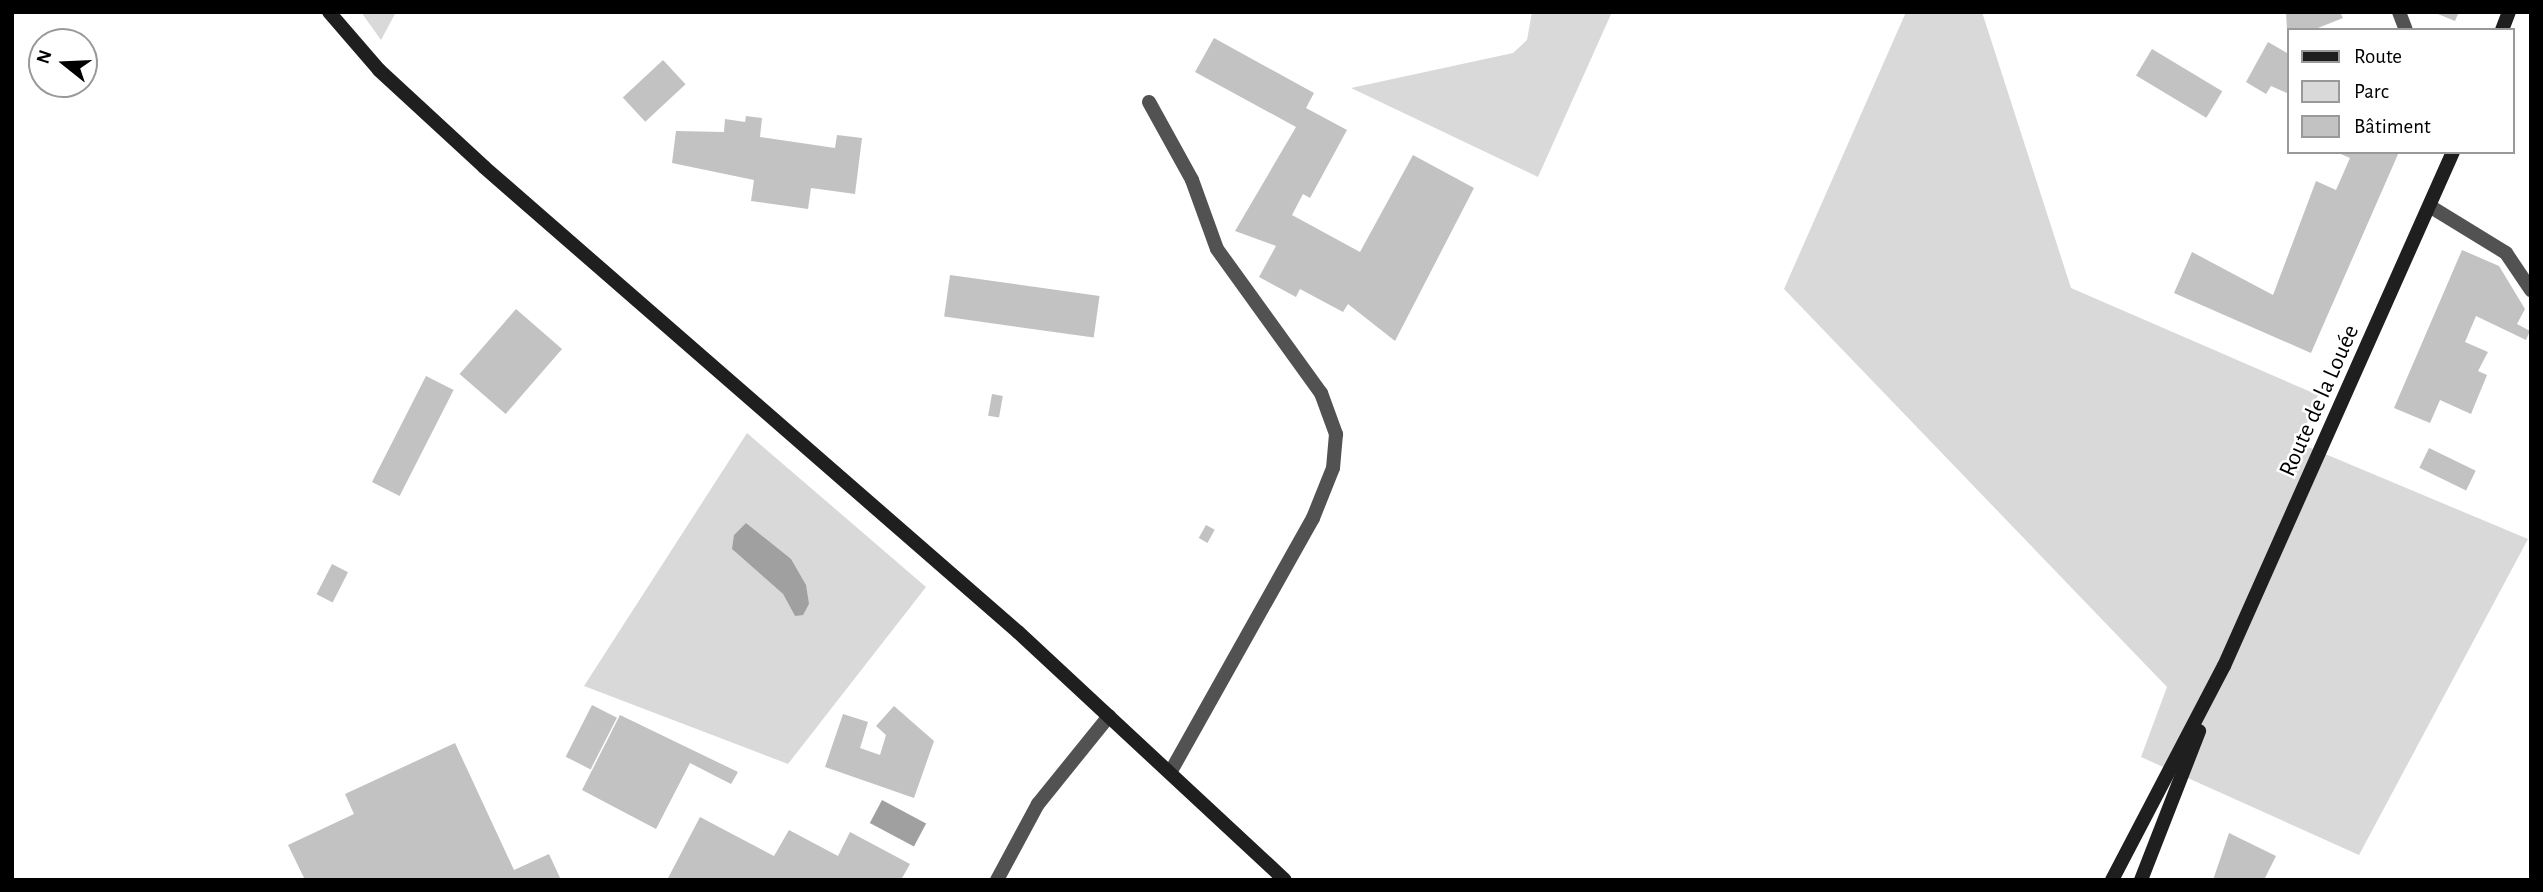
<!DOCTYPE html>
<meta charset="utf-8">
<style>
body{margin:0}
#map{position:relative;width:2543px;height:892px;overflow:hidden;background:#fff;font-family:"Alegreya Sans",sans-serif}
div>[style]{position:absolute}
.green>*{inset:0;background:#d9d9d9}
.water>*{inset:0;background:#a0a0a0;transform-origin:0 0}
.building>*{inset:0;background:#c2c2c2;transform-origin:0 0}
.lane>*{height:14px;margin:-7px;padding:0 7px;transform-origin:7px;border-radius:7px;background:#525252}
.street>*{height:14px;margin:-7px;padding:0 7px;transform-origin:7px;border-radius:7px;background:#525252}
.secondary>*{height:14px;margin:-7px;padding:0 7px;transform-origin:7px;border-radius:7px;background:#1f1f1f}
span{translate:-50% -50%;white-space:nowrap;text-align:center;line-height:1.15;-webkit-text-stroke:5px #fff;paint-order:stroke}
.street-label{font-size:24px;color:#000}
.frame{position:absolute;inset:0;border:14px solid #000;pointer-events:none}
.legend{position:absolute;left:2287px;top:28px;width:228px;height:126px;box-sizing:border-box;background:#fff;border:2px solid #999;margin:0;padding:9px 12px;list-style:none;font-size:21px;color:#000}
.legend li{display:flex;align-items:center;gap:14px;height:35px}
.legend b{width:35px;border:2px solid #999}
.north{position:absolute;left:28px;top:28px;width:70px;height:70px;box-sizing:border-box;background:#fff;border:2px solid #999;border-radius:50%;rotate:288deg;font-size:19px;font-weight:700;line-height:28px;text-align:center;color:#000}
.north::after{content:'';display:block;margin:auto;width:24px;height:32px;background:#000;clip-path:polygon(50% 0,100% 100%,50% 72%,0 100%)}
</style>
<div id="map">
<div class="green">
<div style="clip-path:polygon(361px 12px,396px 12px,381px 40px)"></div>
<div style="clip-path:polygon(1532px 12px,1612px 12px,1538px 177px,1351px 88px,1513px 53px,1527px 40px)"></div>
<div style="clip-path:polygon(1906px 12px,1982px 12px,2071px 288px,2318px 395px,2299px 443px,2528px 539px,2359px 855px,2141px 757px,2167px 687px,1784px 289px)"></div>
<div style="clip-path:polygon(evenodd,747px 433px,926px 587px,788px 764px,584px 686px,747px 433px,732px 549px,809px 604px,795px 616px,783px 594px,732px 549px)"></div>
</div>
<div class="water">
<div style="clip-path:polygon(746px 523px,791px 559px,806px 585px,809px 604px,803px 615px,795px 616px,783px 594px,732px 549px,734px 535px)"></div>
<div style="left:882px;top:800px;width:50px;height:26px;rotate:28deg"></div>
</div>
<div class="building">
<div style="clip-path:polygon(2286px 12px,2340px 12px,2343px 18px,2313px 30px,2287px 30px)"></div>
<div style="clip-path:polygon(2433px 12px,2459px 12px,2455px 21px)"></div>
<div style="clip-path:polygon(1214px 38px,1314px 93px,1306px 108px,1347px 130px,1310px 198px,1303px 194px,1292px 215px,1360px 252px,1413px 155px,1474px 188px,1395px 341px,1348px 304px,1343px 312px,1300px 289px,1296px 297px,1259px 277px,1276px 246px,1235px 231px,1296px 127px,1195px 72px)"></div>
<div style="clip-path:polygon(2268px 42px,2289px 54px,2289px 94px,2271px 86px,2266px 94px,2246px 82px)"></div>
<div style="left:2152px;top:49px;width:82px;height:31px;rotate:31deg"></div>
<div style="left:663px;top:60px;width:33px;height:55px;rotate:47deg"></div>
<div style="clip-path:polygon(746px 116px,762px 118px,760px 137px,835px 148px,837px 135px,862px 138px,855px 194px,811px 188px,808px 209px,751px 201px,754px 180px,672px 163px,676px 131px,724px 132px,725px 119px,745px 122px)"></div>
<div style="clip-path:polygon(2336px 152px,2399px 152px,2311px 353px,2174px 293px,2192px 252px,2273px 295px,2316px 181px,2336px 190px,2350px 158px)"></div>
<div style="clip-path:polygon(2462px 250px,2499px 266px,2525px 309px,2517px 324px,2530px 331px,2526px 340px,2476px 316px,2465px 342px,2488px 352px,2478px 371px,2487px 375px,2471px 414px,2440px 400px,2430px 423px,2394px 408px)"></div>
<div style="left:950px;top:275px;width:151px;height:42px;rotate:8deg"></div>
<div style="left:516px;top:309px;width:61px;height:86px;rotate:41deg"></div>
<div style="left:426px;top:376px;width:31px;height:119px;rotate:27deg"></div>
<div style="left:992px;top:394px;width:11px;height:22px;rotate:10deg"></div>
<div style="left:2429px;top:448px;width:52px;height:22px;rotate:26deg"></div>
<div style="left:1206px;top:525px;width:10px;height:15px;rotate:29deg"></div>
<div style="left:332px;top:564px;width:18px;height:34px;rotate:27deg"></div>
<div style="left:592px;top:705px;width:28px;height:58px;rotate:27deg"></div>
<div style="clip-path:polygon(894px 706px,934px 741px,914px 798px,825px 767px,843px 714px,868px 722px,860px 748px,880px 755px,886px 735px,876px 726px)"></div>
<div style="clip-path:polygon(620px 715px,738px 772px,731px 784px,690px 763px,656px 829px,582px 790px)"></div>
<div style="clip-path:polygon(455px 743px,514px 870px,549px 854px,561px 880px,305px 880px,288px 845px,354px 814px,345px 794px)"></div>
<div style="clip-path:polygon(700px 817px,774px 856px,789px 830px,838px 856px,850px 832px,910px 864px,901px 880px,667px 880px)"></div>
<div style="clip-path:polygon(2229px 833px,2276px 856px,2264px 880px,2213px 880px)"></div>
</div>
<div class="lane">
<div style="left:1149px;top:102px;width:89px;rotate:61.1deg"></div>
<div style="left:1192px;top:180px;width:73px;rotate:70.1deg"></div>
<div style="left:1217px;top:249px;width:178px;rotate:54.2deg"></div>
<div style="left:1321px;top:393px;width:44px;rotate:69.9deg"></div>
<div style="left:1336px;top:434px;width:34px;rotate:95deg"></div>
<div style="left:1333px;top:468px;width:54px;rotate:111.8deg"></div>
<div style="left:1313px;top:518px;width:292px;rotate:119.3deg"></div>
<div style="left:2431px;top:207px;width:88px;rotate:31.5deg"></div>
<div style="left:2506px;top:253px;width:45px;rotate:56deg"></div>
</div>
<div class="street">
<div style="left:2399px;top:12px;width:19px;rotate:69deg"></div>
<div style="left:997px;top:880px;width:86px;rotate:-61.7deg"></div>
<div style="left:1038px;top:804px;width:113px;rotate:-51.1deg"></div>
</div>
<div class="secondary">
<div style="left:329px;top:12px;width:77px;rotate:49.2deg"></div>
<div style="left:379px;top:70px;width:143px;rotate:42.7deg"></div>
<div style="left:484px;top:167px;width:708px;rotate:41.05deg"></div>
<div style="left:1018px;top:632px;width:364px;rotate:42.9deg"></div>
<div style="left:2502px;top:30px;width:19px;rotate:-69deg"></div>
<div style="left:2112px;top:880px;width:242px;rotate:-62.4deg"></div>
<div style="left:2224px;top:666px;width:563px;rotate:-65.99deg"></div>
<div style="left:2141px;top:880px;width:160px;rotate:-68.7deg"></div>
</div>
<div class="street-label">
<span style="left:2320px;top:401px;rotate:-66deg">Route de la Louée</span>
</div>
<div class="frame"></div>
<ul class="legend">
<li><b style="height:9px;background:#1f1f1f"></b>Route</li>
<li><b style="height:19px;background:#d9d9d9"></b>Parc</li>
<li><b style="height:19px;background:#c2c2c2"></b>Bâtiment</li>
</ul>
<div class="north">N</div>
</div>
